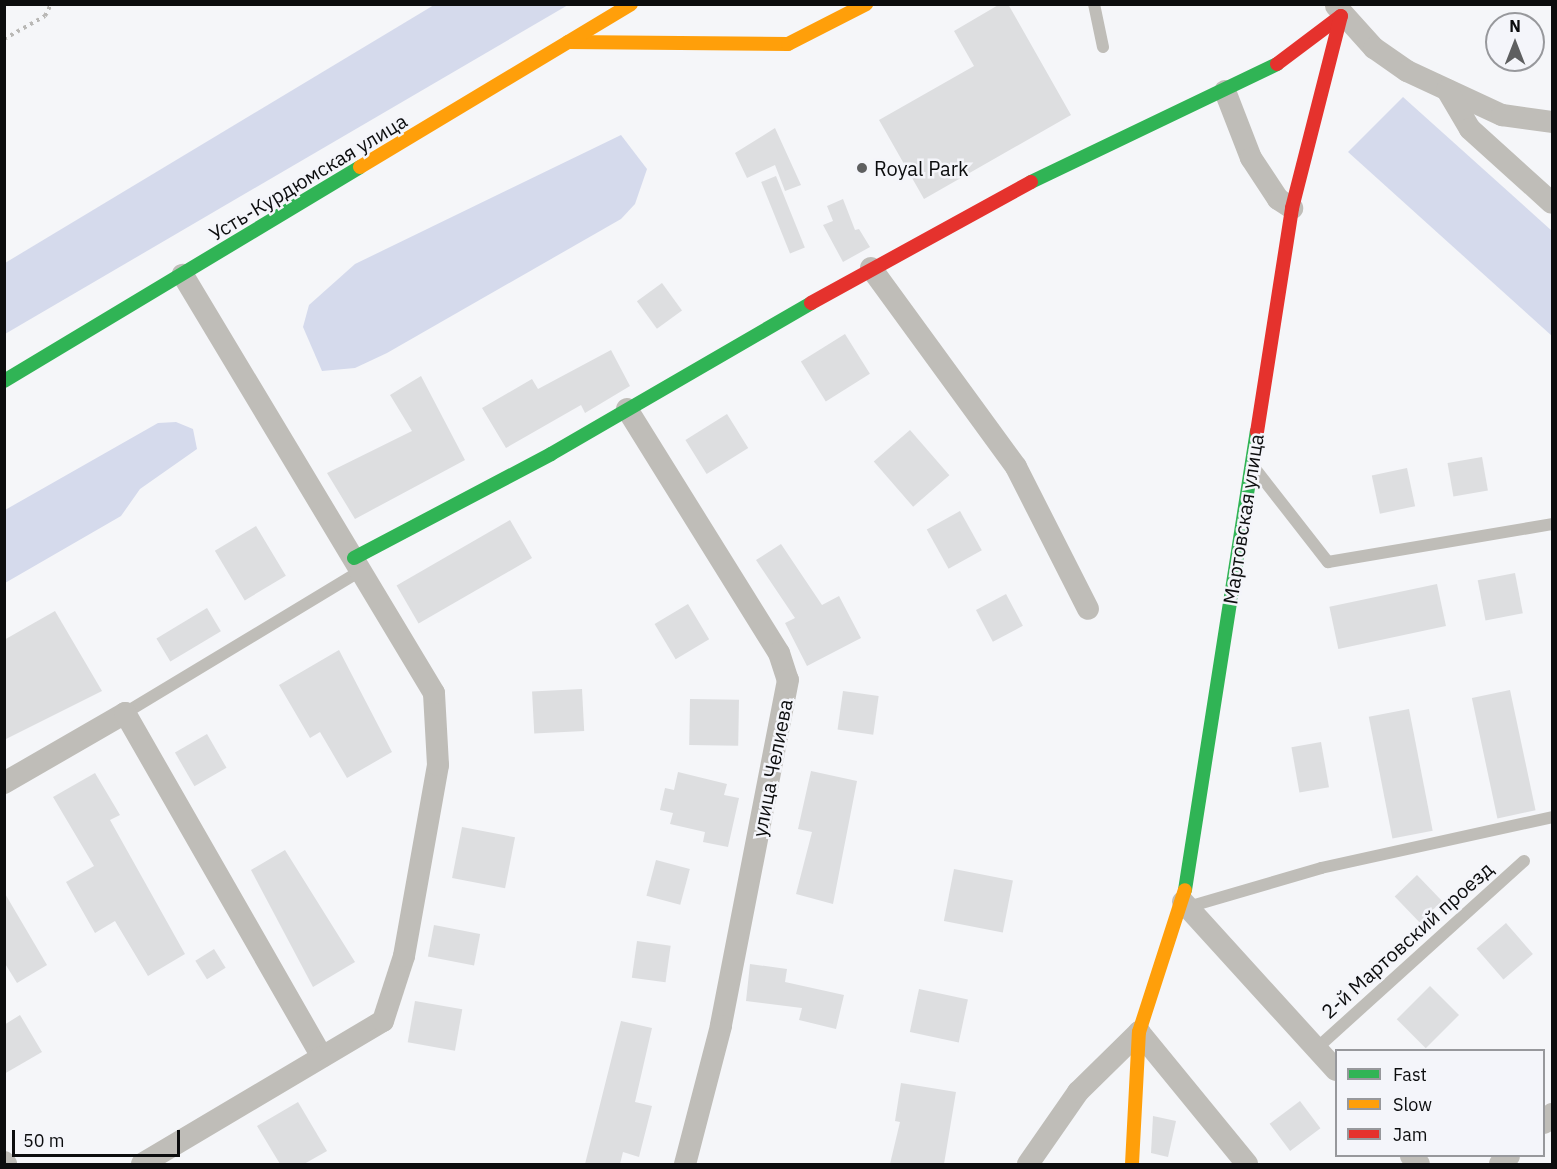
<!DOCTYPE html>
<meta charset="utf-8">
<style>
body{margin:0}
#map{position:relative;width:1557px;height:1169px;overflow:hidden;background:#f5f6f9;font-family:"IBM Plex Sans",sans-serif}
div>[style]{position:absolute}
.green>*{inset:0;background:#d5daec}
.building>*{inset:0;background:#dddee0;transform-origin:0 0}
.path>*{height:4px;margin-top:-2px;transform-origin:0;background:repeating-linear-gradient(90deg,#b9b8b6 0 3px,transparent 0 7.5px)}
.lane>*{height:12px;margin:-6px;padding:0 6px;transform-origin:6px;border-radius:6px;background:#bfbdb8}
.street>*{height:22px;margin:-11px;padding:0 11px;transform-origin:11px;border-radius:11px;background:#bfbdb8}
.fast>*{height:14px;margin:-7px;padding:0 7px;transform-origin:7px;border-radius:7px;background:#30b455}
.slow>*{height:14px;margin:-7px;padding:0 7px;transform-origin:7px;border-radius:7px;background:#ff9f0a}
.jam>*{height:14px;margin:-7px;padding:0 7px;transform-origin:7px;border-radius:7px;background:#e5322d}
.dots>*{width:16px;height:16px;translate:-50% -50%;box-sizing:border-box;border:3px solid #f4f5fa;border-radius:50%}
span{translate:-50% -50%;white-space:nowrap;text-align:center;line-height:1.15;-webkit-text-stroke:5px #f4f5fa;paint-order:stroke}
.poi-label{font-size:20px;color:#0c0d0e}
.left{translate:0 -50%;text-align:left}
.street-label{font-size:20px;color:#0c0d0e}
.frame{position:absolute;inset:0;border:6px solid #0c0d0e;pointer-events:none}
.legend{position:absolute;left:1335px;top:1049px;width:210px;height:108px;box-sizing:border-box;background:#f4f5fa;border:2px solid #97989c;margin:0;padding:8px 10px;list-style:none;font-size:18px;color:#0c0d0e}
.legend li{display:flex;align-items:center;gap:12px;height:30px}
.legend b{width:30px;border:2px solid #97989c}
.north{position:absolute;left:1485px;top:12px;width:60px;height:60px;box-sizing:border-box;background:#f4f5fa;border:2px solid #97989c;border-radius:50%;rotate:0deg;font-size:16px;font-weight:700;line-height:24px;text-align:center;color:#0c0d0e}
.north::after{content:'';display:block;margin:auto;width:21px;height:27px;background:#5e5f60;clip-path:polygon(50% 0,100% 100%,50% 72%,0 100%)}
.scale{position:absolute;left:12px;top:1130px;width:168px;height:27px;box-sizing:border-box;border:3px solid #0c0d0e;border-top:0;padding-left:8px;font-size:18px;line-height:21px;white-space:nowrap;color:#0c0d0e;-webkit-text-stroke:4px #f4f5fa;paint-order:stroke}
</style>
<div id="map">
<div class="green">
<div style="clip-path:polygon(434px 5px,568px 5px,5px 334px,5px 263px)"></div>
<div style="clip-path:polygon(1403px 97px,1552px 231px,1552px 336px,1348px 152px)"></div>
<div style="clip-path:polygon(621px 135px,647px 169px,635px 204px,621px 219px,387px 353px,355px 368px,322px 371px,303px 327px,309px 305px,355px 264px)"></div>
<div style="clip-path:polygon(176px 422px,193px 429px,197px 449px,140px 489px,121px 516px,5px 583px,5px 510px,158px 423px)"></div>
</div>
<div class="building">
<div style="clip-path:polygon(1000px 4px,1008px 4px,1071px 115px,924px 199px,879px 120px,974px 66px,954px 31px)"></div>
<div style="clip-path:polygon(775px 128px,801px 185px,785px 191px,775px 165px,747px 178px,735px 153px)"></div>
<div style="left:776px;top:176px;width:77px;height:16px;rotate:68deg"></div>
<div style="clip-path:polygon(843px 199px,855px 230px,859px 229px,870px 247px,843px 262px,823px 225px,833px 221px,827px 206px)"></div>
<div style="left:662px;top:283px;width:34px;height:31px;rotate:54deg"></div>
<div style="left:845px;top:334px;width:47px;height:52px;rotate:58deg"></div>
<div style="clip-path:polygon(611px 350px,630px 386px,585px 413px,581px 405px,506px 448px,482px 408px,532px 379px,538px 389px)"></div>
<div style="clip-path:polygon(421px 376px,465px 460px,355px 519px,327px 473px,412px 431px,390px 395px)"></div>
<div style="left:727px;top:414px;width:40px;height:49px;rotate:58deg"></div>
<div style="left:910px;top:430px;width:60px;height:48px;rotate:49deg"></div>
<div style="left:1482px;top:457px;width:34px;height:35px;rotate:80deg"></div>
<div style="left:1407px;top:468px;width:39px;height:36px;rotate:78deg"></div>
<div style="left:960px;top:511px;width:45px;height:38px;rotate:61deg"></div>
<div style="left:510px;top:520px;width:44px;height:131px;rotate:60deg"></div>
<div style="left:256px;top:526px;width:58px;height:48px;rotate:59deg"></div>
<div style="clip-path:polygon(781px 544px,822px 605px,839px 596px,861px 638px,807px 666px,785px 623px,795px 618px,756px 560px)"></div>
<div style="left:1515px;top:573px;width:41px;height:38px;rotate:79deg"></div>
<div style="left:1437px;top:584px;width:43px;height:110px;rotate:78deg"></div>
<div style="left:1006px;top:594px;width:36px;height:34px;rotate:62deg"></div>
<div style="left:688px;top:604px;width:41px;height:39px;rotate:59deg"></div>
<div style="left:207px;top:608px;width:27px;height:59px;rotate:59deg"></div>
<div style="clip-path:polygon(55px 611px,102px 691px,4px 740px,4px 640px)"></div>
<div style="clip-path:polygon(339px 650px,392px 752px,347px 778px,320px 732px,310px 738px,279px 685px)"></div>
<div style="left:582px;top:689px;width:42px;height:50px;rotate:87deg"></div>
<div style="left:1510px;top:690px;width:123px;height:39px;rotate:78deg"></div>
<div style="left:843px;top:691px;width:36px;height:39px;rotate:8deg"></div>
<div style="left:690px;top:699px;width:49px;height:46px;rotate:1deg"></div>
<div style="left:1409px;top:709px;width:124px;height:41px;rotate:79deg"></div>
<div style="left:207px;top:734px;width:39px;height:37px;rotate:60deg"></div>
<div style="left:1321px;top:742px;width:46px;height:30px;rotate:80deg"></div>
<div style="clip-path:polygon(811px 771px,857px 781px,833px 904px,796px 894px,812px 832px,798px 829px)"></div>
<div style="clip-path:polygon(678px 772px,727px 784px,724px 795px,739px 798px,728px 847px,703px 842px,705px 832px,670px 824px,673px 813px,660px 810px,665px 788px,674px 790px)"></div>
<div style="clip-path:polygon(95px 773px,120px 815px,110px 820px,185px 954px,148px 976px,115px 921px,95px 933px,66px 882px,94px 866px,53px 797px)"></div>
<div style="left:462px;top:827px;width:54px;height:52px;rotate:11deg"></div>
<div style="clip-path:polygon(285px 850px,355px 962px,313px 987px,251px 870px)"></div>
<div style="left:656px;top:860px;width:35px;height:37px;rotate:15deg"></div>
<div style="left:954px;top:869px;width:60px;height:53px;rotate:11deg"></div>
<div style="left:1417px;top:875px;width:36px;height:31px;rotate:46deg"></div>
<div style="clip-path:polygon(4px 892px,47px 965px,17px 983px,4px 962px)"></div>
<div style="left:1506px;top:923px;width:41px;height:39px;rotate:49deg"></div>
<div style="left:434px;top:925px;width:47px;height:32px;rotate:11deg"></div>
<div style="left:637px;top:941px;width:34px;height:37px;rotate:8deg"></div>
<div style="left:214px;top:949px;width:22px;height:22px;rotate:58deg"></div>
<div style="clip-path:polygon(750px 964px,787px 969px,785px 982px,844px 995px,836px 1029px,799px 1020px,802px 1008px,746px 1001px)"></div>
<div style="left:1430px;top:986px;width:41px;height:47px;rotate:45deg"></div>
<div style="left:919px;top:989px;width:50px;height:44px;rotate:12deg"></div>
<div style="left:415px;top:1001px;width:48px;height:42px;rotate:10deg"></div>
<div style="clip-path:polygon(20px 1015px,42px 1052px,4px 1074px,4px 1025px)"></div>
<div style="clip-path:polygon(621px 1021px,652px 1028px,635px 1102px,652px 1106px,639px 1157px,623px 1152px,620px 1164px,585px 1164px)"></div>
<div style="clip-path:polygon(901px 1083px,956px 1092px,944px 1164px,890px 1164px,900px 1122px,895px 1121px)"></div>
<div style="left:1300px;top:1101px;width:34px;height:38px;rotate:53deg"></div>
<div style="clip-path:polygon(298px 1102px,327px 1151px,304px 1164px,280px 1164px,257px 1126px)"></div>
<div style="clip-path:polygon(1153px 1116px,1176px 1121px,1168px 1157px,1151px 1153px)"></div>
</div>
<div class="path">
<div style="left:4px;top:39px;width:47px;rotate:-29.3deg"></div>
<div style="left:45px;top:16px;width:13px;rotate:-63deg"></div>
</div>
<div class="lane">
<div style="left:1094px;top:4px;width:44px;rotate:78.2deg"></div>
<div style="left:1256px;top:470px;width:117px;rotate:52deg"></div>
<div style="left:1328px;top:562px;width:227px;rotate:-9.6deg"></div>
<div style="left:125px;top:713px;width:275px;rotate:-31.1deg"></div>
<div style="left:1188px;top:907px;width:139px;rotate:-16.3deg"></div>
<div style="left:1321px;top:868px;width:237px;rotate:-12.4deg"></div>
<div style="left:1317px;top:1048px;width:279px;rotate:-42.1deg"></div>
</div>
<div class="street">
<div style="left:1336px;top:6px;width:57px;rotate:47.9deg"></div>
<div style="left:1374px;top:48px;width:40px;rotate:34.9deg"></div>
<div style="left:1407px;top:71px;width:105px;rotate:24.9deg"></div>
<div style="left:1502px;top:115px;width:50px;rotate:8deg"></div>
<div style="left:1447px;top:90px;width:45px;rotate:59.5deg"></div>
<div style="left:1470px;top:129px;width:110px;rotate:42.1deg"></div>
<div style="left:1225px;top:91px;width:72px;rotate:68.8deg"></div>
<div style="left:1251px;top:158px;width:49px;rotate:56.6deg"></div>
<div style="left:1278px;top:199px;width:17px;rotate:33deg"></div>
<div style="left:871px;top:268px;width:246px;rotate:53.9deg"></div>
<div style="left:1016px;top:467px;width:159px;rotate:63.1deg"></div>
<div style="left:627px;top:409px;width:287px;rotate:58.1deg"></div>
<div style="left:779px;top:653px;width:28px;rotate:72deg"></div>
<div style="left:788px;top:680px;width:352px;rotate:101deg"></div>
<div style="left:721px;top:1026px;width:143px;rotate:104.6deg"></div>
<div style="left:4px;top:783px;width:140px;rotate:-30deg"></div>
<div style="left:125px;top:713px;width:396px;rotate:60.2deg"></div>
<div style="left:1183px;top:902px;width:227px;rotate:47.7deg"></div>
<div style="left:1544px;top:1123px;width:12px;rotate:-48deg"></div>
<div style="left:1411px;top:1156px;width:11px;rotate:45deg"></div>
<div style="left:4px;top:1162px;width:3px;rotate:45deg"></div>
<div style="left:142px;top:1164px;width:280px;rotate:-30.7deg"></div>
<div style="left:383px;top:1021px;width:68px;rotate:-72.1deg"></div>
<div style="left:404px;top:956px;width:194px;rotate:-79.9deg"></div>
<div style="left:438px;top:765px;width:72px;rotate:-93.2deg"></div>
<div style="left:434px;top:693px;width:488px;rotate:-121deg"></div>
<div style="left:1028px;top:1164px;width:88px;rotate:-55.2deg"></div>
<div style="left:1078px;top:1092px;width:86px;rotate:-44.5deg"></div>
<div style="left:1139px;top:1032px;width:171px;rotate:50.7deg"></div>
<div style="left:1500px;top:1164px;width:12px;rotate:-42deg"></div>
</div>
<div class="fast">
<div style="left:1031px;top:182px;width:273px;rotate:-25.6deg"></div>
<div style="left:4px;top:381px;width:415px;rotate:-31deg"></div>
<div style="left:354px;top:558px;width:223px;rotate:-27.8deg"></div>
<div style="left:551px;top:454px;width:301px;rotate:-30.1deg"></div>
<div style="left:1185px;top:890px;width:464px;rotate:-81.1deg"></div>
</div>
<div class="slow">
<div style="left:568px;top:42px;width:220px;rotate:0.5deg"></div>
<div style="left:788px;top:44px;width:88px;rotate:-27.1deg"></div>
<div style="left:360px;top:167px;width:316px;rotate:-31deg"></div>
<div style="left:1132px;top:1164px;width:132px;rotate:-87deg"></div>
<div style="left:1139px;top:1032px;width:149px;rotate:-72.1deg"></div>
</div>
<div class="jam">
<div style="left:1277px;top:64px;width:80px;rotate:-36.9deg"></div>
<div style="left:811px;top:303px;width:251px;rotate:-28.8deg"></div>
<div style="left:1257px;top:432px;width:227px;rotate:-81.1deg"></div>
<div style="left:1292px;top:208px;width:198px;rotate:-75.7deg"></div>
</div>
<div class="dots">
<div style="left:862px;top:168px;background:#5e5f60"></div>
</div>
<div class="poi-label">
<span class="left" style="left:874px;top:168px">Royal Park</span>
</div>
<div class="street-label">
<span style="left:308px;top:177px;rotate:-31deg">Усть-Курдюмская улица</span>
<span style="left:1243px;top:519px;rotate:-81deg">Мартовская улица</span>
<span style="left:772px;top:768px;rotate:-79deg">улица Челиева</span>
<span style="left:1407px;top:940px;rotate:-42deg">2-й Мартовский проезд</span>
</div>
<div class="frame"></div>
<ul class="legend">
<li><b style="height:8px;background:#30b455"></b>Fast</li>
<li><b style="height:8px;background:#ff9f0a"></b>Slow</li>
<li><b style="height:8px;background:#e5322d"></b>Jam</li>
</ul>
<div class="north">N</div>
<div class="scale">50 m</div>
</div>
